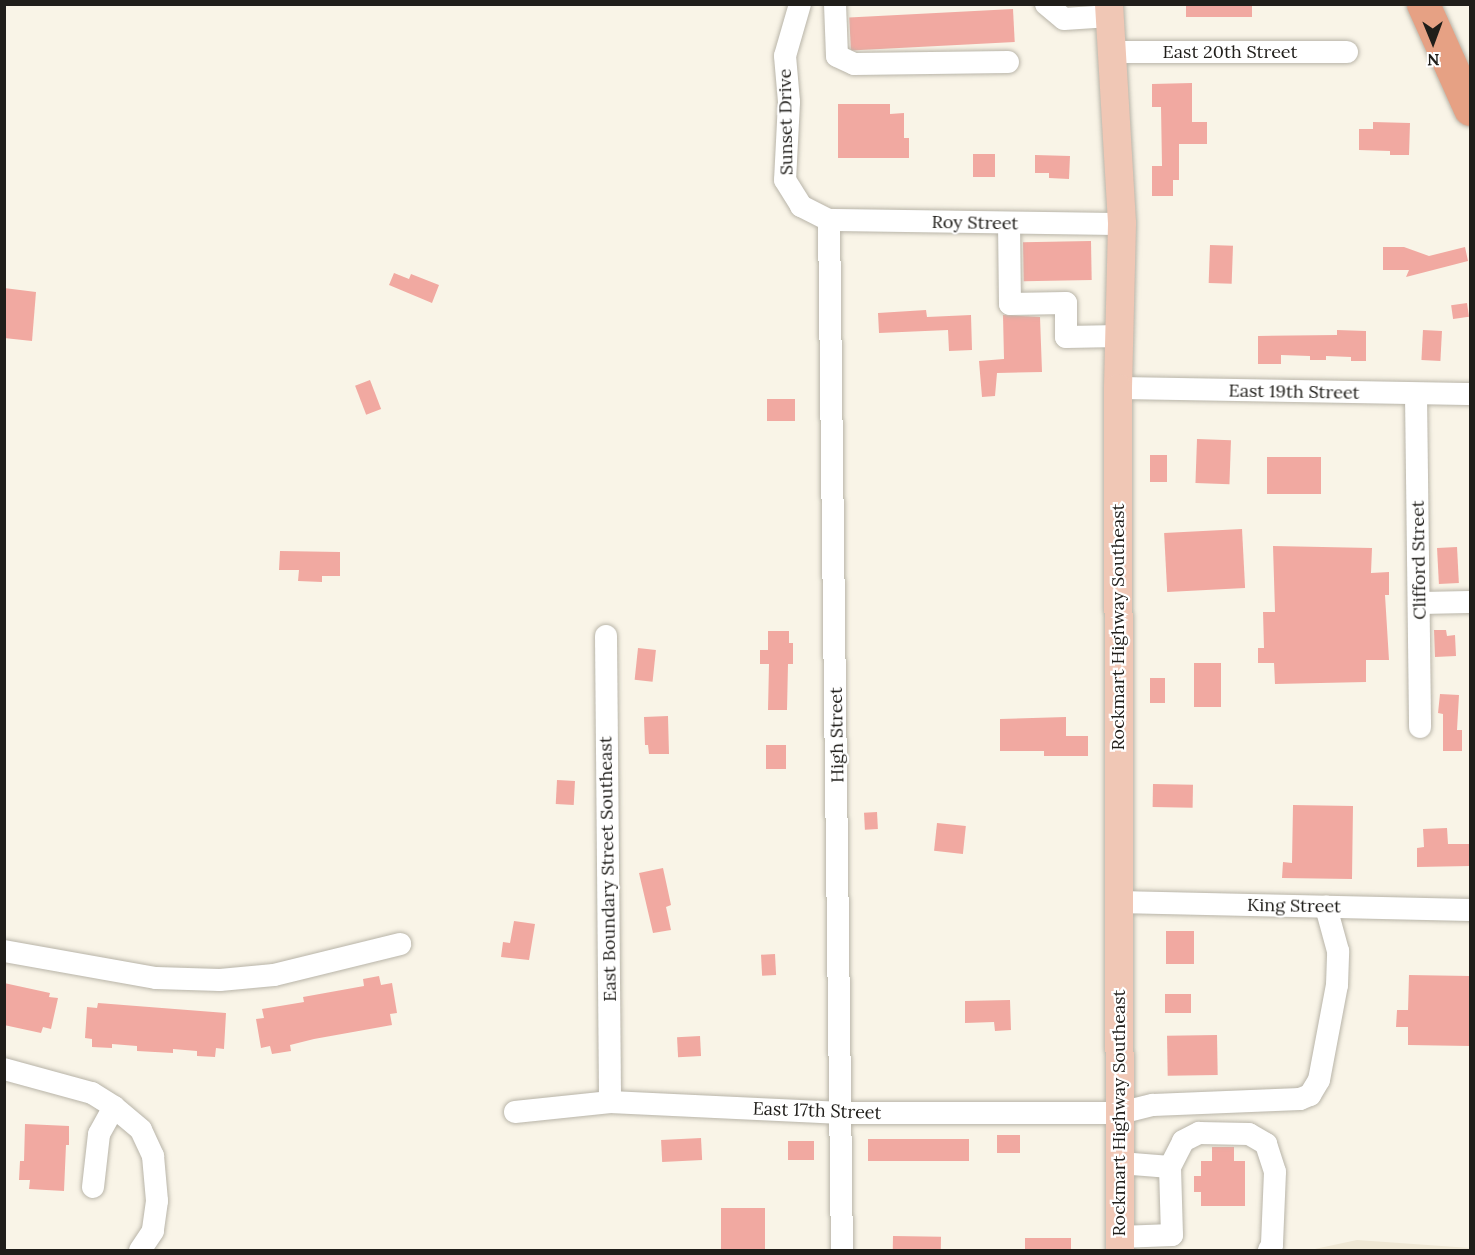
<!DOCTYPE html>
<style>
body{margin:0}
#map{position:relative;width:1475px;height:1255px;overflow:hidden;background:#f9f4e7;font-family:Lora,serif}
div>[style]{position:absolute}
.built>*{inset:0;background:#efe7d4}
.building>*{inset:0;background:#f1a9a1;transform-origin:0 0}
.roads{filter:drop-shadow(0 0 2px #b8b4a8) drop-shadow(0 0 2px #b8b4a8)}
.minor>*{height:22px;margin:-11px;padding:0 11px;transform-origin:11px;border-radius:11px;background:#fff}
.major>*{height:28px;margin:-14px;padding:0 14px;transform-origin:14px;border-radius:14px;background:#f0c7b5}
.highway>*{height:33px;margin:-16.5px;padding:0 16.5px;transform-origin:16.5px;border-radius:16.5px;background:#e6a184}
span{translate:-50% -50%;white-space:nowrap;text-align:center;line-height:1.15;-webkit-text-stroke:4.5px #fff;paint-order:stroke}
.street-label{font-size:18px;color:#201e1a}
.frame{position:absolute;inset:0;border:6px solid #201e1a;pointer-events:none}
.north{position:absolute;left:1403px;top:12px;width:60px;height:60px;-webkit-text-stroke:4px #fff;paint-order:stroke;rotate:179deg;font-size:16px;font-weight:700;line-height:24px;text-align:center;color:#201e1a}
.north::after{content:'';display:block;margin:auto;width:21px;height:27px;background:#201e1a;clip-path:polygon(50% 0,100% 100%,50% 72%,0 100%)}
</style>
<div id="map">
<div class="built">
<div style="clip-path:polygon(1357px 1240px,1470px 1248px,1470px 1250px,1310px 1250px)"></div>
</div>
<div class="building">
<div style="left:1186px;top:4px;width:66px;height:13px"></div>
<div style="left:1013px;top:9px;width:33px;height:164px;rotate:87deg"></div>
<div style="clip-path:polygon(1192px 83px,1192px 122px,1207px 122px,1207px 144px,1179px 144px,1179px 180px,1173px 180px,1173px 196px,1152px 196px,1152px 166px,1162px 166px,1161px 107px,1152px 107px,1152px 84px)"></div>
<div style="clip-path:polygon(838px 104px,890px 104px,890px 114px,904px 113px,904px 138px,909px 138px,909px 158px,838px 158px)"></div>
<div style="clip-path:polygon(1373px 122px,1410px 123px,1409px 155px,1390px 155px,1390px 151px,1359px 150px,1359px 129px,1373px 129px)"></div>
<div style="left:973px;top:154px;width:22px;height:23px"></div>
<div style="clip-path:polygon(1035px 155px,1070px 156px,1069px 179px,1049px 178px,1049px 173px,1035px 173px)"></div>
<div style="left:1091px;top:241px;width:39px;height:68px;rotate:89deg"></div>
<div style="left:1210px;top:245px;width:23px;height:38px;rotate:2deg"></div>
<div style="clip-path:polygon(1383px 247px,1404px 247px,1429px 256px,1465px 247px,1468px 261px,1406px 277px,1409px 270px,1383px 270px)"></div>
<div style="clip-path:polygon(394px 273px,409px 279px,411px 274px,439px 285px,432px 303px,389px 285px)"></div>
<div style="clip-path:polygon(4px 288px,36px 292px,32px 341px,4px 338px)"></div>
<div style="left:1467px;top:303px;width:14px;height:16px;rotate:82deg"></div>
<div style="clip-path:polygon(926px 310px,927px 317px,971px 315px,972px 350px,949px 351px,948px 330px,879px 333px,878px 313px)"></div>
<div style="clip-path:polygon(1003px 315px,1040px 317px,1042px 372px,997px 373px,995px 396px,982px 397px,979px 361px,1004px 359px)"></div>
<div style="clip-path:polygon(1337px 330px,1366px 331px,1366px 361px,1351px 361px,1351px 357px,1326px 356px,1326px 360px,1310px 360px,1310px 356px,1281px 355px,1281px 364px,1258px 364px,1258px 336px,1337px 335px)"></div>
<div style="left:1423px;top:330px;width:19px;height:30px;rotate:3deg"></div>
<div style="left:370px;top:380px;width:31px;height:16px;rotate:69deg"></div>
<div style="left:795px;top:399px;width:22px;height:28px;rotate:90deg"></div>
<div style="left:1197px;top:439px;width:34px;height:44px;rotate:2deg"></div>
<div style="left:1150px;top:455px;width:17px;height:27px"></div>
<div style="left:1267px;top:457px;width:54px;height:37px"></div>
<div style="left:1242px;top:529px;width:59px;height:78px;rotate:87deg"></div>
<div style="clip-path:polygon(1273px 546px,1372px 548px,1371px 573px,1389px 572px,1389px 595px,1385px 595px,1389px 660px,1366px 660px,1366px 682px,1275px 684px,1274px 663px,1258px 663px,1258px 648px,1264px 648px,1263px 612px,1275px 612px)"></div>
<div style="left:1457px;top:547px;width:36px;height:20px;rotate:87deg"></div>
<div style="clip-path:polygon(280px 551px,340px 552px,340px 576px,322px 576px,322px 582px,298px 581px,299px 570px,279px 570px)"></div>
<div style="clip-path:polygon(1434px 630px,1446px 630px,1447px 636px,1455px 635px,1456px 656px,1435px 657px)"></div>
<div style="clip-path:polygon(768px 631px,789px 631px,789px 643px,793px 643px,793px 664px,788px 664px,787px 710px,768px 710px,769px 664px,760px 664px,760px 650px,768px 650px)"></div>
<div style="left:638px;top:648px;width:18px;height:32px;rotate:6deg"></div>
<div style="left:1194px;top:663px;width:27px;height:44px"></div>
<div style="left:1150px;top:678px;width:15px;height:25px"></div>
<div style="clip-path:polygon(1440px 694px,1459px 695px,1457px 730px,1462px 730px,1462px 751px,1443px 751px,1443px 714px,1438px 713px)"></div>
<div style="clip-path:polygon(668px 716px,669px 754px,649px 754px,648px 745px,645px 745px,644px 717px)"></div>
<div style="clip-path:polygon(1066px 717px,1066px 736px,1088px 736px,1088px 756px,1044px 756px,1044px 751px,1000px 751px,1000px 719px)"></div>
<div style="left:766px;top:745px;width:20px;height:24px"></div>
<div style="left:557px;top:780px;width:18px;height:24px;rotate:3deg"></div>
<div style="left:1153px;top:784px;width:40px;height:23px;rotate:1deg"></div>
<div style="clip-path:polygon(1293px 805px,1353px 806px,1352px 879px,1282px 878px,1283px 862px,1292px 863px)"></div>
<div style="left:877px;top:812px;width:17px;height:13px;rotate:87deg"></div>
<div style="left:937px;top:823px;width:29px;height:28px;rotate:6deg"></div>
<div style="clip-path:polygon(1447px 828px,1448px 844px,1470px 844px,1470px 866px,1417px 867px,1417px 848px,1424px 847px,1423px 829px)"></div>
<div style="clip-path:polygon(663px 868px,671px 905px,666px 907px,671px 930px,653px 933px,639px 873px)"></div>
<div style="clip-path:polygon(514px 921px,535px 924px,529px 960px,501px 957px,503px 942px,510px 943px)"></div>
<div style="left:1166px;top:931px;width:28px;height:33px"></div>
<div style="left:775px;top:954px;width:21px;height:14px;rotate:87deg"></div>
<div style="clip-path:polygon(1409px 975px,1470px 976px,1470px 1046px,1408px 1045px,1408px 1027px,1396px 1027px,1397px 1010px,1408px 1010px)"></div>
<div style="clip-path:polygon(379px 976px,381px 985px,392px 983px,397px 1013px,390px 1014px,392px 1025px,314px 1039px,290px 1045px,291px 1051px,272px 1054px,270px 1046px,261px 1048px,256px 1019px,264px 1018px,262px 1009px,304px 1002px,303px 997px,364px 986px,363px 979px)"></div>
<div style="clip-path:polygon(4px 983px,50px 993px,49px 997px,58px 998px,51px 1029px,43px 1027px,41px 1033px,4px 1025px)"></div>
<div style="left:1165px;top:994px;width:26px;height:19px"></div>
<div style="clip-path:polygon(1010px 1000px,1011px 1030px,995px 1031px,994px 1022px,965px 1023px,965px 1001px)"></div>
<div style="clip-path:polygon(98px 1003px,226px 1013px,224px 1049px,216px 1048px,215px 1057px,197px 1056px,197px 1051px,173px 1049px,173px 1053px,137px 1051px,137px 1046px,112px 1044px,112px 1048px,92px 1047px,92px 1039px,85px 1038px,87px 1007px,97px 1008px)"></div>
<div style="left:1217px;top:1035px;width:40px;height:50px;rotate:89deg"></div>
<div style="left:700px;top:1036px;width:20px;height:23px;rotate:87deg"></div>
<div style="clip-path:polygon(25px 1124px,69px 1126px,69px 1145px,66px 1145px,64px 1191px,29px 1189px,30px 1180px,19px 1180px,20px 1161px,24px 1161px)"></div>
<div style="left:997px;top:1135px;width:23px;height:18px"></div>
<div style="left:701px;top:1138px;width:22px;height:40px;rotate:87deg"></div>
<div style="left:969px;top:1139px;width:22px;height:101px;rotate:90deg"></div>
<div style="left:788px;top:1141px;width:26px;height:19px"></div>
<div style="clip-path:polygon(1212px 1147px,1234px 1147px,1234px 1161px,1245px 1161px,1245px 1206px,1201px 1206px,1201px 1192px,1194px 1192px,1194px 1176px,1201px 1176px,1201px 1161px,1212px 1161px)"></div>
<div style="left:721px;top:1208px;width:44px;height:43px"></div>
<div style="left:893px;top:1236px;width:48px;height:15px;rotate:1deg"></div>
<div style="left:1025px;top:1238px;width:46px;height:13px"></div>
</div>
<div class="roads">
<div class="minor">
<div style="left:800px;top:4px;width:54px;rotate:106.1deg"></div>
<div style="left:785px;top:56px;width:46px;rotate:85deg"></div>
<div style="left:789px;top:102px;width:78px;rotate:92.9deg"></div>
<div style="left:785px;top:180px;width:31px;rotate:58deg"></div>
<div style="left:801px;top:206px;width:31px;rotate:27deg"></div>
<div style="left:829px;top:220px;width:293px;rotate:0.8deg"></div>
<div style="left:835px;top:4px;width:52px;rotate:87.8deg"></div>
<div style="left:837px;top:56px;width:19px;rotate:25deg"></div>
<div style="left:854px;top:64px;width:154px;rotate:-0.7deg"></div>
<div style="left:1046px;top:4px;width:23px;rotate:40deg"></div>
<div style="left:1064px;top:19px;width:46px;rotate:-3.7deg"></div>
<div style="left:1112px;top:52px;width:235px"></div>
<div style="left:829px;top:220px;width:1030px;rotate:89.28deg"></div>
<div style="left:1009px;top:223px;width:81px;rotate:89.3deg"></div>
<div style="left:1010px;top:304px;width:56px;rotate:-1deg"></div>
<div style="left:1066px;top:303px;width:34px;rotate:90deg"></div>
<div style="left:1066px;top:337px;width:53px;rotate:-1.1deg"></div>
<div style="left:1118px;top:388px;width:352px;rotate:1deg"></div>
<div style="left:1416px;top:394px;width:333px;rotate:89.3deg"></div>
<div style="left:1420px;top:603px;width:50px;rotate:-1.1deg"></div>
<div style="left:606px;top:636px;width:466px;rotate:89.5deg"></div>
<div style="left:1118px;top:902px;width:352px;rotate:1.3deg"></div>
<div style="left:4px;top:951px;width:154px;rotate:10.1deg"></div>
<div style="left:156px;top:978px;width:64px;rotate:1.8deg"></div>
<div style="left:220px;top:980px;width:54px;rotate:-5.3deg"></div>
<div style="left:274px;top:975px;width:130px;rotate:-13.8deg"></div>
<div style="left:4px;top:1069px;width:91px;rotate:15.3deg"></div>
<div style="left:92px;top:1093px;width:26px;rotate:32deg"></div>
<div style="left:114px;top:1107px;width:35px;rotate:40deg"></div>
<div style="left:141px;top:1130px;width:29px;rotate:65deg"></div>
<div style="left:153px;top:1156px;width:45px;rotate:84.9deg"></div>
<div style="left:157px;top:1201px;width:30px;rotate:98deg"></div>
<div style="left:153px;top:1231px;width:23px;rotate:124deg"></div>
<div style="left:515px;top:1112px;width:96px;rotate:-6deg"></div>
<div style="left:610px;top:1102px;width:232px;rotate:2.7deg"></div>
<div style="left:842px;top:1113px;width:278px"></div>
<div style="left:1120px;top:1113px;width:34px;rotate:-14deg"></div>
<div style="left:1153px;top:1105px;width:147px;rotate:-2.3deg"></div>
<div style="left:1300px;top:1099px;width:11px;rotate:-22deg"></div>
<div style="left:1310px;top:1095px;width:17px;rotate:-59deg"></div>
<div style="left:1319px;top:1080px;width:97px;rotate:-79.3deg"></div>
<div style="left:1337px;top:985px;width:34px;rotate:-88deg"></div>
<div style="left:1338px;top:951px;width:46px;rotate:-105.3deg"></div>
<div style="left:1170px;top:1167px;width:29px;rotate:-63deg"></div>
<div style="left:1183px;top:1141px;width:18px;rotate:-27deg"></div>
<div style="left:1199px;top:1133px;width:50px;rotate:1.1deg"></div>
<div style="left:1249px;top:1134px;width:20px;rotate:30deg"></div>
<div style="left:1266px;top:1144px;width:29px;rotate:72deg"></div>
<div style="left:1275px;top:1172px;width:73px;rotate:92.4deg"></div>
<div style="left:1272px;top:1245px;width:6px;rotate:121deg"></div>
<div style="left:93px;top:1187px;width:53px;rotate:-83.5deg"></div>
<div style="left:99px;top:1134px;width:31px;rotate:-61deg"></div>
<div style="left:1120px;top:1237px;width:52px;rotate:-2.2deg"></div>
<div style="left:1172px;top:1235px;width:68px;rotate:-91.7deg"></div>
<div style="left:1170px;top:1167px;width:50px;rotate:-175.4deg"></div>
</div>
<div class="major">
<div style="left:1109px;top:4px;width:220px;rotate:86.6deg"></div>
<div style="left:1122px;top:224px;width:164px;rotate:91.4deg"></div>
<div style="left:1118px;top:388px;width:862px;rotate:89.87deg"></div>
</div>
<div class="highway">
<div style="left:1423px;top:4px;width:115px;rotate:65.9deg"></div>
</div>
</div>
<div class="street-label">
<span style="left:1230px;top:52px">East 20th Street</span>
<span style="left:786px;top:122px;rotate:-91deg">Sunset Drive</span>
<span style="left:975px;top:223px;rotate:1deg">Roy Street</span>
<span style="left:1294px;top:392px;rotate:1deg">East 19th Street</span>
<span style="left:1419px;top:560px;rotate:-91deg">Clifford Street</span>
<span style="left:1118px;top:627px;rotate:-90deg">Rockmart Highway Southeast</span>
<span style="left:837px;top:735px;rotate:-91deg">High Street</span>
<span style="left:608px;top:869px;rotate:-91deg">East Boundary Street Southeast</span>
<span style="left:1294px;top:906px;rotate:1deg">King Street</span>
<span style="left:817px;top:1111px;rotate:2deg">East 17th Street</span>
<span style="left:1119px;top:1113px;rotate:-90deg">Rockmart Highway Southeast</span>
</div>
<div class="frame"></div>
<div class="north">N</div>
</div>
